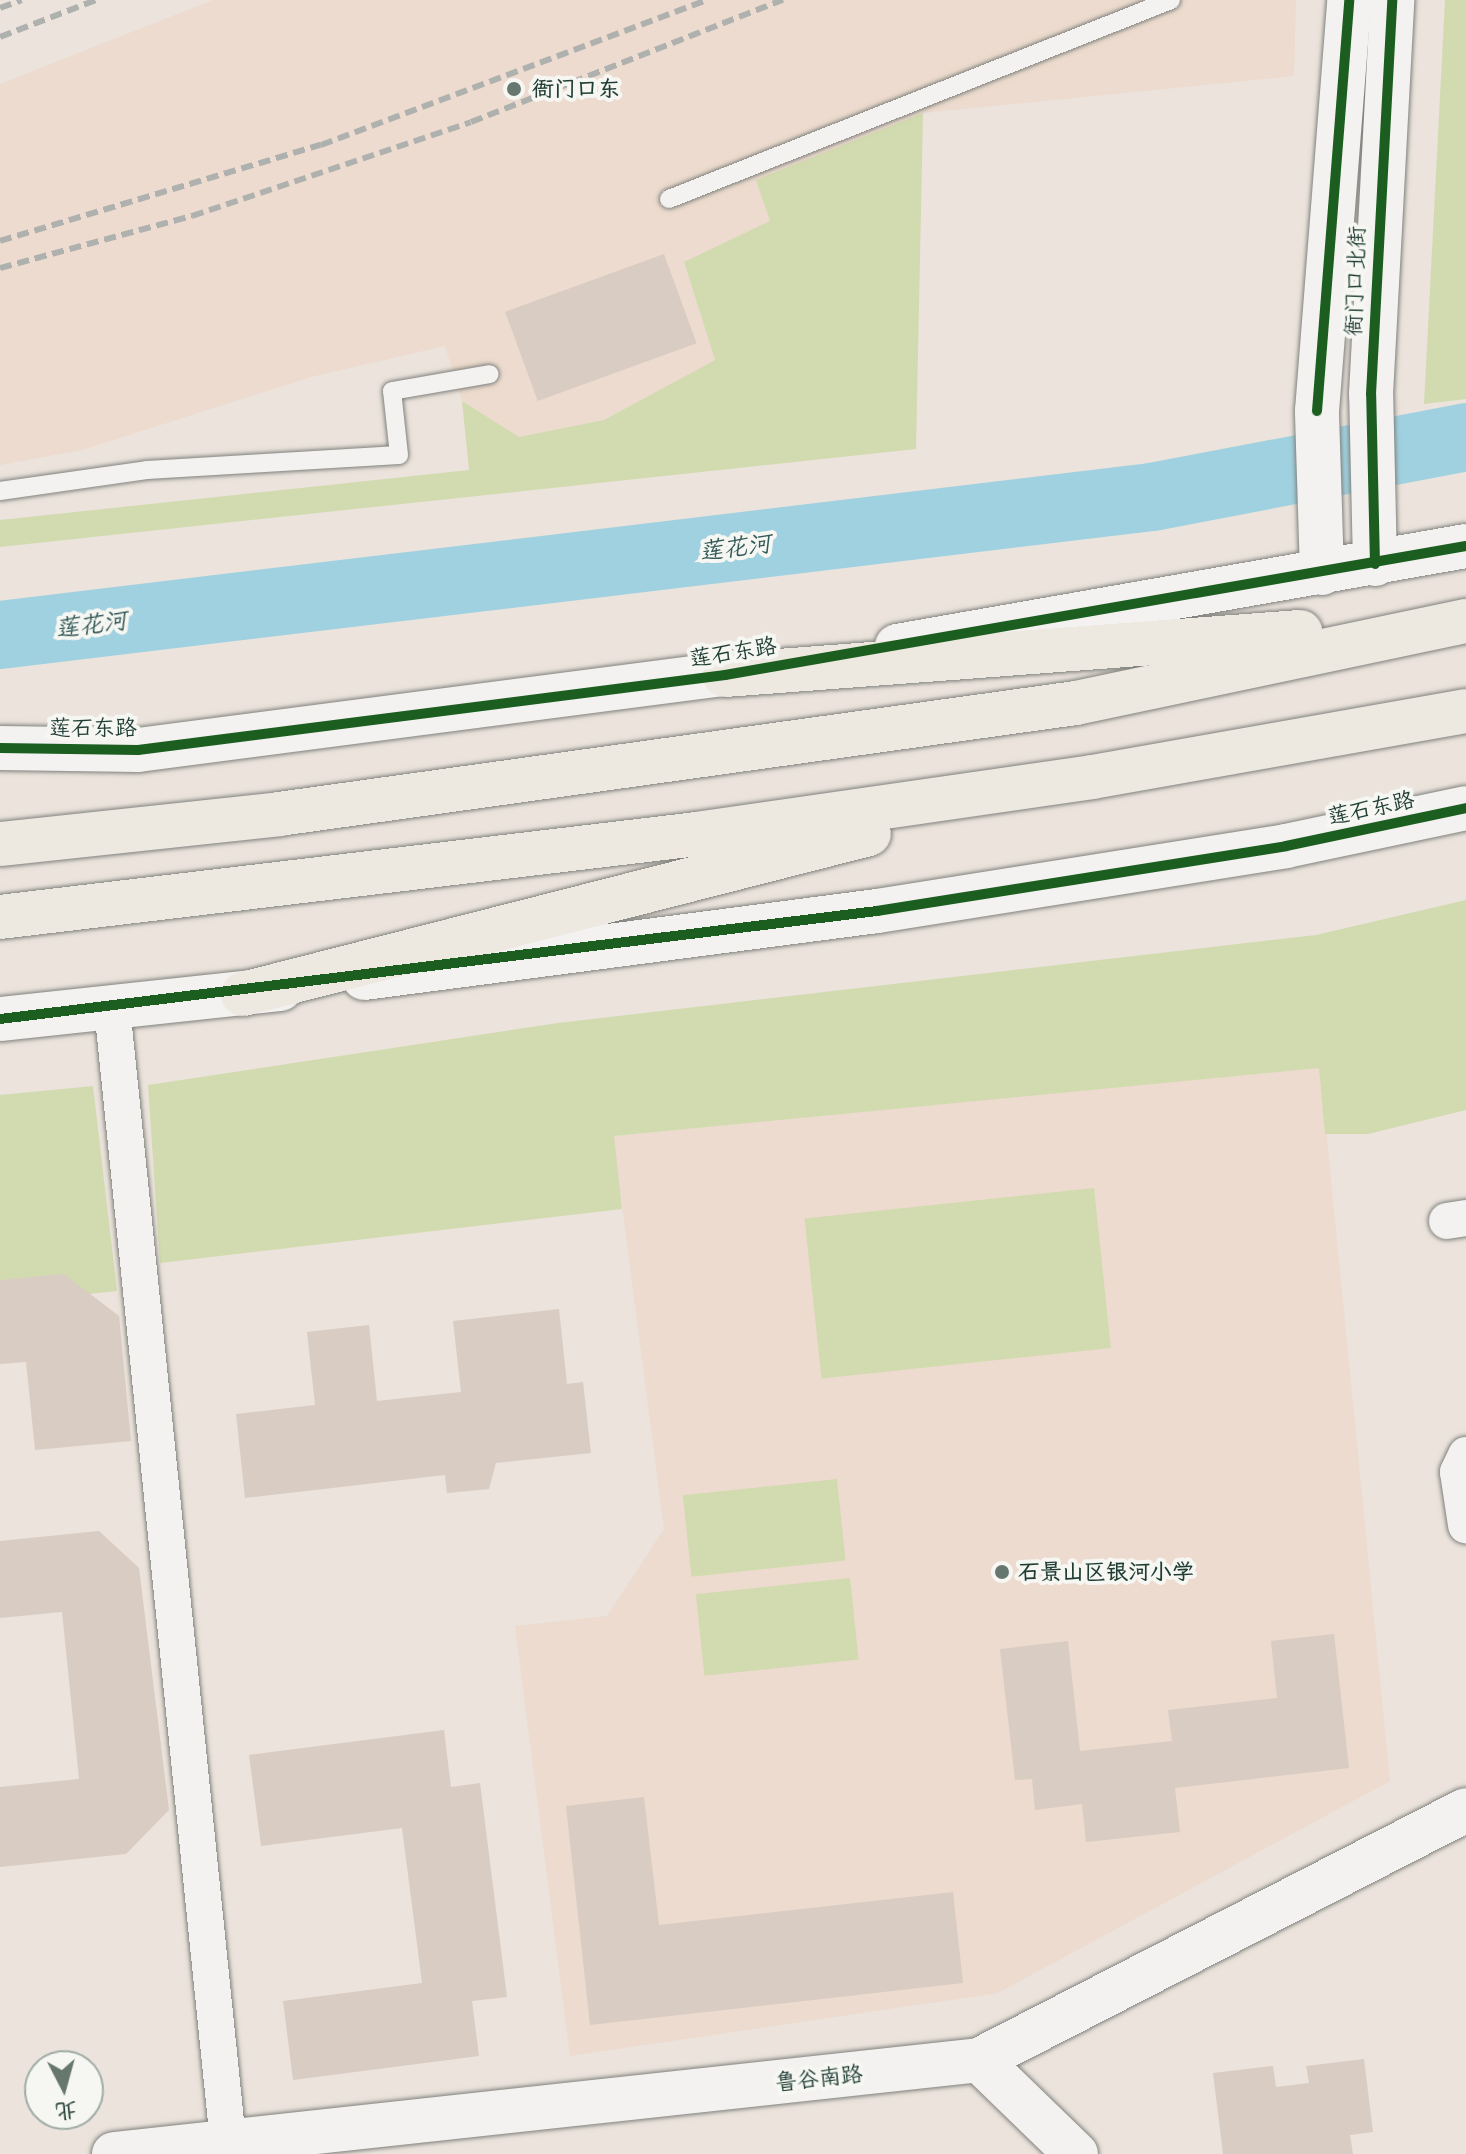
<!DOCTYPE html>
<meta charset="utf-8">
<style>
body{margin:0}
#map{position:relative;width:1466px;height:2154px;overflow:hidden;background:#ebe3dc;font-family:Delius,"LXGW WenKai TC",sans-serif}
div>[style]{position:absolute}
.built>*{inset:0;background:#ecdbce}
.green>*{inset:0;background:#d2dbaf;transform-origin:0 0}
.river>*{height:68px;margin:-34px;padding:0 34px;transform-origin:34px;border-radius:34px;background:#a0d1e0}
.building>*{inset:0;background:#d9ccc3;transform-origin:0 0}
.roads{filter:drop-shadow(0 0 2px #80827d) drop-shadow(0 0 2px #80827d)}
.service>*{height:18px;margin:-9px;padding:0 9px;transform-origin:9px;border-radius:9px;background:#f4f2f0}
.minor>*{height:36px;margin:-18px;padding:0 18px;transform-origin:18px;border-radius:18px;background:#f4f2f0}
.tertiary>*{height:44px;margin:-22px;padding:0 22px;transform-origin:22px;border-radius:22px;background:#f4f2f0}
.trunk>*{height:44px;margin:-22px;padding:0 22px;transform-origin:22px;border-radius:22px;background:#ede8e0}
.rail>*{height:6px;margin-top:-3px;transform-origin:0;background:repeating-linear-gradient(90deg,#afb1ae 0 12px,transparent 0 18px)}
.cycleway>*{height:10px;margin:-5px;padding:0 5px;transform-origin:5px;border-radius:5px;background:#1b5e20}
.dots>*{width:22px;height:22px;translate:-50% -50%;box-sizing:border-box;border:4px solid #f6f6f2;border-radius:50%}
span{translate:-50% -50%;white-space:nowrap;text-align:center;line-height:1.15;-webkit-text-stroke:8px #f6f6f2;paint-order:stroke}
.poi-label{font-size:22px;color:#1f3d34;font-weight:700}
.left{translate:0 -50%;text-align:left}
.street-label{font-size:22px;color:#1f3d34}
.water-label{font-size:24px;color:#325957;font-style:italic}
.north{position:absolute;left:24px;top:2050px;width:80px;height:80px;box-sizing:border-box;background:#f6f6f2;border:2px solid #a0aca6;border-radius:50%;rotate:174deg;font-size:22px;font-weight:700;line-height:32px;text-align:center;color:#1f3d34}
.north::after{content:'';display:block;margin:auto;width:28px;height:36px;background:#66776f;clip-path:polygon(50% 0,100% 100%,50% 72%,0 100%)}
</style>
<div id="map">
<div class="built">
<div style="clip-path:polygon(213px 0,1296px 0,1294px 76px,923px 113px,757px 180px,770px 221px,684px 263px,715px 360px,604px 420px,519px 437px,462px 401px,445px 346px,311px 377px,82px 450px,0 465px,0 84px)"></div>
<div style="clip-path:polygon(1320px 1067px,1390px 1781px,998px 1993px,570px 2056px,515px 1626px,607px 1616px,664px 1529px,613px 1136px)"></div>
</div>
<div class="green">
<div style="clip-path:polygon(1445px 0,1466px 0,1466px 399px,1424px 404px)"></div>
<div style="clip-path:polygon(923px 113px,916px 449px,0 547px,0 520px,469px 470px,462px 401px,519px 437px,604px 420px,715px 360px,684px 262px,770px 221px,756px 180px)"></div>
<div style="clip-path:polygon(1466px 900px,1466px 1110px,1368px 1134px,1325px 1134px,1319px 1068px,614px 1136px,622px 1209px,160px 1263px,148px 1085px,558px 1023px,1316px 935px)"></div>
<div style="clip-path:polygon(93px 1086px,117px 1291px,0 1304px,0 1095px)"></div>
<div style="left:1094px;top:1188px;width:161px;height:291px;rotate:84deg"></div>
<div style="left:837px;top:1479px;width:82px;height:155px;rotate:84deg"></div>
<div style="left:850px;top:1578px;width:82px;height:155px;rotate:84deg"></div>
</div>
<div class="river">
<div style="left:0;top:635px;width:1160px;rotate:-6.83deg"></div>
<div style="left:1152px;top:497px;width:320px;rotate:-10.8deg"></div>
</div>
<div class="building">
<div style="left:664px;top:254px;width:95px;height:169px;rotate:70deg"></div>
<div style="clip-path:polygon(64px 1274px,119px 1316px,131px 1441px,35px 1450px,26px 1362px,0 1364px,0 1280px)"></div>
<div style="clip-path:polygon(559px 1309px,567px 1384px,583px 1382px,591px 1453px,496px 1463px,489px 1489px,447px 1493px,445px 1475px,245px 1498px,236px 1414px,315px 1405px,307px 1332px,369px 1325px,377px 1401px,461px 1392px,453px 1321px)"></div>
<div style="clip-path:polygon(99px 1531px,139px 1568px,169px 1810px,126px 1854px,0 1867px,0 1787px,79px 1779px,62px 1612px,0 1618px,0 1541px)"></div>
<div style="clip-path:polygon(1334px 1634px,1349px 1768px,1175px 1788px,1180px 1832px,1086px 1842px,1082px 1804px,1035px 1810px,1032px 1779px,1015px 1780px,1000px 1649px,1068px 1641px,1080px 1751px,1172px 1741px,1168px 1710px,1277px 1698px,1271px 1641px)"></div>
<div style="clip-path:polygon(444px 1730px,451px 1787px,480px 1783px,507px 1997px,472px 2001px,479px 2056px,293px 2080px,283px 2001px,422px 1983px,402px 1828px,261px 1846px,249px 1755px)"></div>
<div style="clip-path:polygon(644px 1797px,659px 1925px,953px 1892px,963px 1983px,590px 2025px,566px 1806px)"></div>
<div style="clip-path:polygon(1364px 2059px,1373px 2132px,1350px 2135px,1353px 2154px,1223px 2154px,1213px 2073px,1273px 2066px,1276px 2087px,1309px 2083px,1306px 2066px)"></div>
</div>
<div class="roads">
<div class="service">
<div style="left:669px;top:199px;width:540px;rotate:-21.62deg"></div>
<div style="left:0;top:491px;width:148px;rotate:-8.1deg"></div>
<div style="left:147px;top:470px;width:252px;rotate:-3.4deg"></div>
<div style="left:399px;top:455px;width:64px;rotate:-96.2deg"></div>
<div style="left:392px;top:391px;width:99px;rotate:-9.8deg"></div>
</div>
<div class="minor">
<div style="left:112px;top:1007px;width:1141px;rotate:84.16deg"></div>
<div style="left:1447px;top:1221px;width:19px;rotate:-9deg"></div>
<div style="left:1466px;top:1455px;width:19px;rotate:115deg"></div>
<div style="left:1458px;top:1472px;width:54px;rotate:81.4deg"></div>
</div>
<div class="tertiary">
<div style="left:1375px;top:564px;width:170px;rotate:-91.3deg"></div>
<div style="left:1371px;top:394px;width:395px;rotate:-86.9deg"></div>
<div style="left:1322px;top:573px;width:162px;rotate:-91.8deg"></div>
<div style="left:1317px;top:411px;width:412px;rotate:-85.5deg"></div>
<div style="left:897px;top:646px;width:578px;rotate:-9.97deg"></div>
<div style="left:0;top:748px;width:138px;rotate:0.8deg"></div>
<div style="left:138px;top:750px;width:629px;rotate:-7.4deg"></div>
<div style="left:364px;top:978px;width:517px;rotate:-7.44deg"></div>
<div style="left:877px;top:911px;width:414px;rotate:-9deg"></div>
<div style="left:1286px;top:846px;width:184px;rotate:-11.9deg"></div>
<div style="left:0;top:1019px;width:282px;rotate:-6.1deg"></div>
<div style="left:979px;top:2060px;width:135px;rotate:44.1deg"></div>
<div style="left:114px;top:2154px;width:870px;rotate:-6.2deg"></div>
<div style="left:979px;top:2060px;width:547px;rotate:-27.17deg"></div>
</div>
<div class="trunk">
<div style="left:725px;top:675px;width:577px;rotate:-4.28deg"></div>
<div style="left:0;top:844px;width:281px;rotate:-6.1deg"></div>
<div style="left:279px;top:814px;width:805px;rotate:-7.93deg"></div>
<div style="left:1076px;top:703px;width:399px;rotate:-11.9deg"></div>
<div style="left:0;top:917px;width:702px;rotate:-6.79deg"></div>
<div style="left:697px;top:834px;width:399px;rotate:-8.2deg"></div>
<div style="left:1092px;top:777px;width:380px;rotate:-10deg"></div>
<div style="left:243px;top:994px;width:646px;rotate:-14.34deg"></div>
</div>
</div>
<div class="rail">
<div style="left:0;top:8px;width:23px;rotate:-20deg"></div>
<div style="left:0;top:37px;width:103px;rotate:-21.1deg"></div>
<div style="left:0;top:241px;width:335px;rotate:-16.7deg"></div>
<div style="left:321px;top:145px;width:411px;rotate:-20.6deg"></div>
<div style="left:0;top:268px;width:199px;rotate:-15.2deg"></div>
<div style="left:192px;top:216px;width:294px;rotate:-18.6deg"></div>
<div style="left:471px;top:122px;width:335px;rotate:-21.4deg"></div>
</div>
<div class="cycleway">
<div style="left:1317px;top:411px;width:412px;rotate:-85.5deg"></div>
<div style="left:1375px;top:564px;width:170px;rotate:-91.3deg"></div>
<div style="left:1371px;top:394px;width:395px;rotate:-86.9deg"></div>
<div style="left:0;top:748px;width:138px;rotate:0.8deg"></div>
<div style="left:138px;top:750px;width:592px;rotate:-7.28deg"></div>
<div style="left:725px;top:675px;width:752px;rotate:-9.88deg"></div>
<div style="left:0;top:1019px;width:884px;rotate:-7.02deg"></div>
<div style="left:877px;top:911px;width:414px;rotate:-9deg"></div>
<div style="left:1286px;top:846px;width:184px;rotate:-11.9deg"></div>
</div>
<div class="dots">
<div style="left:514px;top:89px;background:#66776f"></div>
<div style="left:1002px;top:1572px;background:#66776f"></div>
</div>
<div class="poi-label">
<span class="left" style="left:532px;top:89px">衙门口东</span>
<span class="left" style="left:1018px;top:1572px">石景山区银河小学</span>
</div>
<div class="street-label">
<span style="left:1355px;top:281px;rotate:-88deg">衙门口北街</span>
<span style="left:733px;top:652px;rotate:-9deg">莲石东路</span>
<span style="left:93px;top:728px">莲石东路</span>
<span style="left:1371px;top:808px;rotate:-12deg">莲石东路</span>
<span style="left:819px;top:2078px;rotate:-6deg">鲁谷南路</span>
</div>
<div class="water-label">
<span style="left:735px;top:547px;rotate:-7deg">莲花河</span>
<span style="left:91px;top:624px;rotate:-7deg">莲花河</span>
</div>
<div class="north">北</div>
</div>
